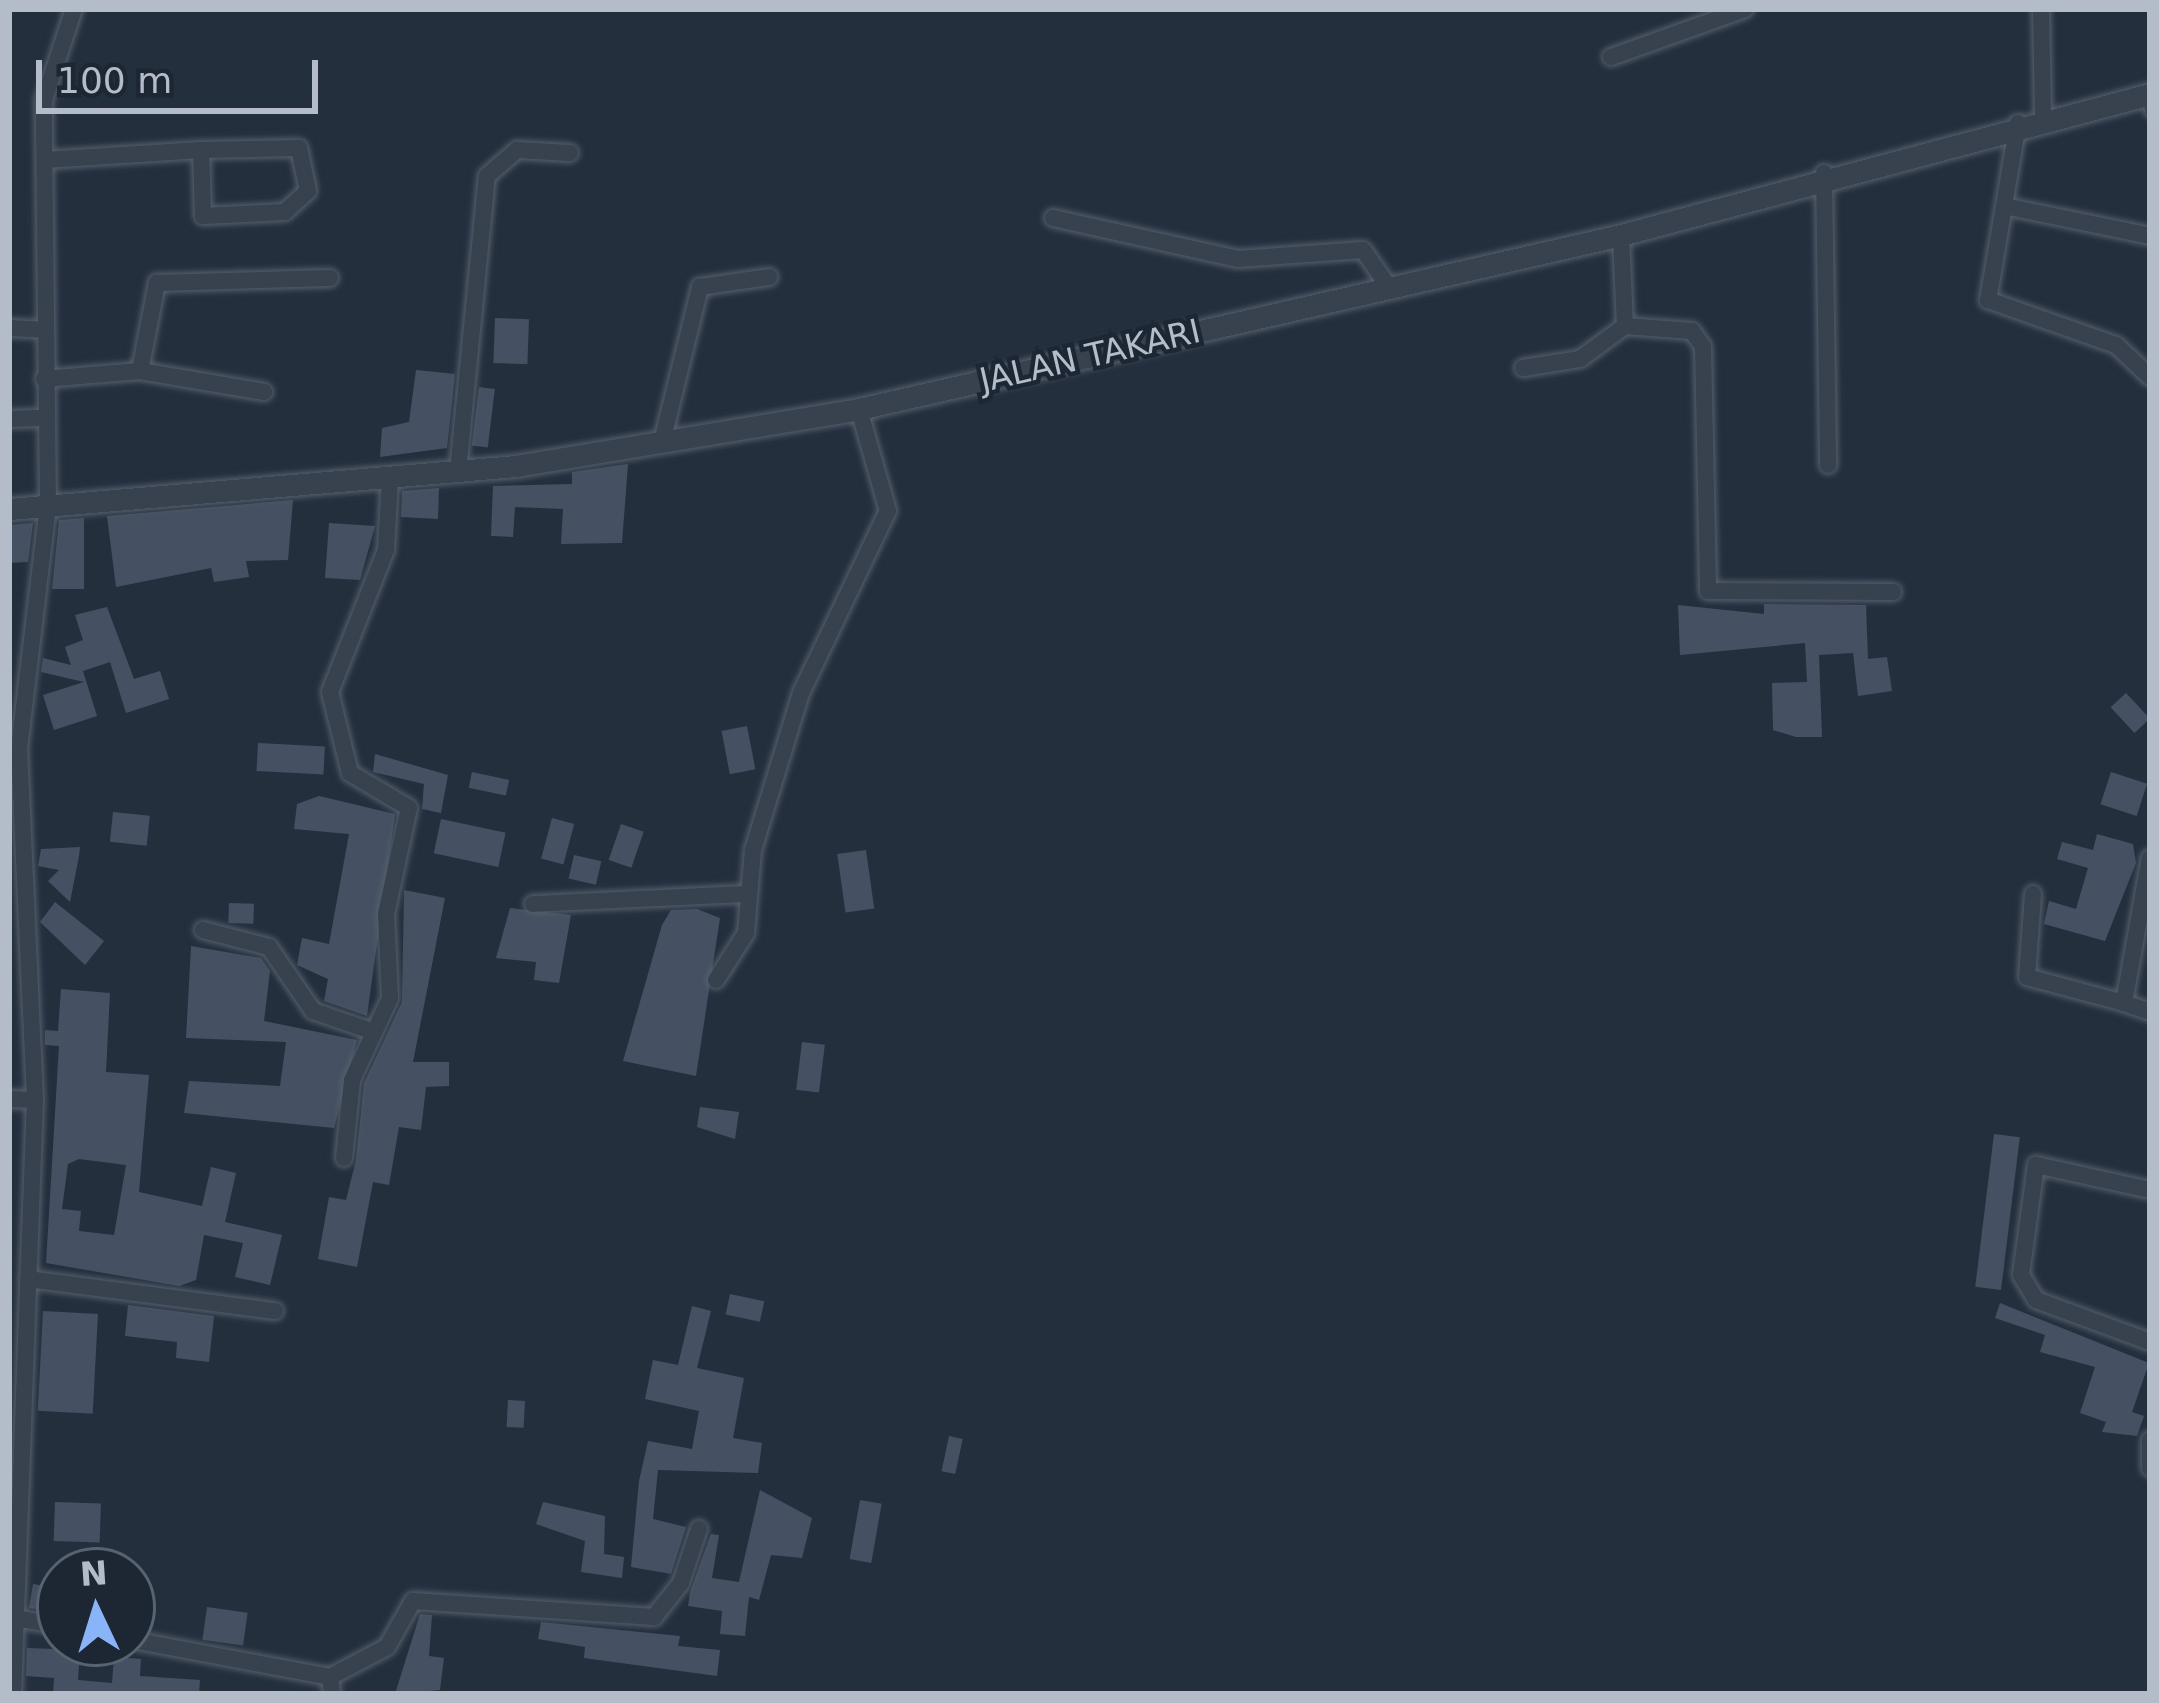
<!DOCTYPE html>
<style>
body{margin:0}
#map{position:relative;width:2159px;height:1703px;overflow:hidden;background:#242f3e;font-family:"DejaVu Sans",sans-serif}
div>[style]{position:absolute}
.building>*{inset:0;background:#455162;transform-origin:0 0}
.roads{filter:drop-shadow(0 0 3px #565f6c) drop-shadow(0 0 3px #565f6c)}
.service>*{height:9px;margin:-4.5px;padding:0 4.5px;transform-origin:4.5px;border-radius:4.5px;background:#38414e}
.minor>*{height:16px;margin:-8px;padding:0 8px;transform-origin:8px;border-radius:8px;background:#38414e}
.tertiary>*{height:21px;margin:-10.5px;padding:0 10.5px;transform-origin:10.5px;border-radius:10.5px;background:#38414e}
span{translate:-50% -50%;white-space:nowrap;text-align:center;line-height:1.15;-webkit-text-stroke:9px #1d2633;paint-order:stroke}
.street-label{font-size:33px;color:#b4bcc9}
.frame{position:absolute;inset:0;border:12px solid #b4bcc9;pointer-events:none}
.north{position:absolute;left:36px;top:1547px;width:120px;height:120px;box-sizing:border-box;background:#1d2633;border:3px solid #59626f;border-radius:50%;rotate:356deg;font-size:33px;font-weight:700;line-height:48px;text-align:center;color:#b4bcc9}
.north::after{content:'';display:block;margin:auto;width:42px;height:54px;background:#8ab4f8;clip-path:polygon(50% 0,100% 100%,50% 72%,0 100%)}
.scale{position:absolute;left:36px;top:60px;width:282px;height:54px;box-sizing:border-box;border:6px solid #b4bcc9;border-top:0;padding-left:15px;font-size:36px;line-height:42px;white-space:nowrap;color:#b4bcc9;-webkit-text-stroke:9px #1d2633;paint-order:stroke}
</style>
<div id="map">
<div class="building">
<div style="left:495px;top:318px;width:34px;height:45px;rotate:2deg"></div>
<div style="clip-path:polygon(416px 370px,455px 374px,447px 448px,380px 457px,382px 428px,409px 422px)"></div>
<div style="left:479px;top:387px;width:16px;height:59px;rotate:7deg"></div>
<div style="clip-path:polygon(628px 464px,622px 543px,561px 544px,563px 509px,515px 507px,513px 537px,491px 536px,493px 486px,572px 484px,572px 472px)"></div>
<div style="clip-path:polygon(439px 488px,438px 519px,401px 517px,402px 491px)"></div>
<div style="clip-path:polygon(293px 500px,288px 560px,246px 561px,249px 577px,214px 582px,211px 568px,116px 587px,107px 516px)"></div>
<div style="clip-path:polygon(84px 518px,84px 589px,52px 589px,59px 520px)"></div>
<div style="clip-path:polygon(33px 523px,28px 562px,9px 563px,9px 525px)"></div>
<div style="clip-path:polygon(329px 523px,375px 526px,360px 580px,325px 578px)"></div>
<div style="clip-path:polygon(1764px 604px,1866px 605px,1868px 659px,1887px 657px,1892px 691px,1858px 696px,1853px 653px,1819px 655px,1822px 737px,1796px 737px,1773px 730px,1772px 683px,1807px 682px,1805px 643px,1680px 655px,1678px 605px,1764px 614px)"></div>
<div style="clip-path:polygon(107px 607px,134px 679px,160px 671px,169px 699px,126px 713px,110px 662px,83px 671px,97px 716px,54px 730px,43px 695px,84px 682px,41px 672px,43px 658px,71px 665px,65px 647px,83px 640px,75px 615px)"></div>
<div style="left:2126px;top:693px;width:35px;height:21px;rotate:47deg"></div>
<div style="left:747px;top:726px;width:44px;height:26px;rotate:79deg"></div>
<div style="left:258px;top:743px;width:67px;height:28px;rotate:3deg"></div>
<div style="clip-path:polygon(375px 754px,448px 775px,441px 813px,422px 809px,424px 784px,373px 772px)"></div>
<div style="left:472px;top:772px;width:38px;height:16px;rotate:12deg"></div>
<div style="left:2111px;top:772px;width:38px;height:34px;rotate:18deg"></div>
<div style="clip-path:polygon(319px 796px,395px 814px,367px 1016px,324px 1001px,328px 979px,297px 965px,302px 938px,329px 944px,349px 834px,294px 829px,297px 804px)"></div>
<div style="left:113px;top:812px;width:37px;height:30px;rotate:6deg"></div>
<div style="left:552px;top:818px;width:23px;height:42px;rotate:15deg"></div>
<div style="left:441px;top:819px;width:66px;height:35px;rotate:12deg"></div>
<div style="left:621px;top:824px;width:24px;height:38px;rotate:19deg"></div>
<div style="clip-path:polygon(2097px 834px,2133px 844px,2136px 863px,2105px 941px,2044px 924px,2049px 901px,2076px 909px,2088px 868px,2057px 859px,2062px 842px,2093px 850px)"></div>
<div style="clip-path:polygon(80px 847px,79px 856px,70px 902px,48px 881px,59px 870px,38px 866px,41px 849px)"></div>
<div style="left:866px;top:850px;width:59px;height:29px;rotate:82deg"></div>
<div style="left:574px;top:855px;width:28px;height:24px;rotate:13deg"></div>
<div style="clip-path:polygon(404px 890px,445px 898px,413px 1062px,449px 1062px,449px 1086px,426px 1087px,421px 1130px,399px 1127px,389px 1185px,373px 1182px,357px 1267px,318px 1259px,329px 1197px,346px 1200px,356px 1160px,364px 1083px,402px 1002px)"></div>
<div style="clip-path:polygon(55px 902px,104px 941px,85px 965px,40px 922px)"></div>
<div style="left:229px;top:903px;width:25px;height:20px;rotate:2deg"></div>
<div style="clip-path:polygon(510px 908px,571px 915px,559px 983px,534px 980px,536px 962px,496px 958px)"></div>
<div style="clip-path:polygon(697px 909px,720px 918px,696px 1076px,623px 1061px,662px 925px,671px 910px)"></div>
<div style="clip-path:polygon(191px 946px,261px 958px,270px 971px,264px 1021px,357px 1040px,334px 1128px,184px 1113px,189px 1081px,280px 1086px,286px 1042px,186px 1038px)"></div>
<div style="clip-path:polygon(evenodd,61px 989px,110px 993px,106px 1072px,149px 1075px,139px 1192px,202px 1206px,211px 1167px,236px 1173px,225px 1222px,282px 1235px,270px 1285px,235px 1277px,243px 1243px,204px 1235px,196px 1280px,179px 1286px,46px 1263px,59px 1046px,45px 1045px,45px 1030px,58px 1031px,61px 989px,79px 1159px,126px 1165px,114px 1235px,79px 1231px,81px 1211px,62px 1209px,68px 1164px,79px 1159px)"></div>
<div style="left:802px;top:1042px;width:23px;height:48px;rotate:7deg"></div>
<div style="clip-path:polygon(700px 1107px,739px 1112px,735px 1139px,697px 1127px)"></div>
<div style="left:1994px;top:1134px;width:26px;height:154px;rotate:7deg"></div>
<div style="left:730px;top:1294px;width:35px;height:21px;rotate:12deg"></div>
<div style="clip-path:polygon(2000px 1303px,2149px 1363px,2132px 1412px,2144px 1416px,2137px 1436px,2102px 1432px,2106px 1422px,2080px 1413px,2095px 1367px,2040px 1352px,2045px 1335px,1995px 1318px)"></div>
<div style="clip-path:polygon(128px 1305px,214px 1316px,209px 1362px,176px 1358px,177px 1342px,125px 1336px)"></div>
<div style="clip-path:polygon(692px 1306px,711px 1311px,697px 1368px,744px 1378px,733px 1438px,762px 1443px,758px 1473px,658px 1470px,653px 1519px,686px 1527px,671px 1574px,631px 1567px,639px 1481px,648px 1441px,692px 1449px,699px 1411px,645px 1399px,653px 1360px,678px 1365px)"></div>
<div style="left:43px;top:1311px;width:55px;height:100px;rotate:3deg"></div>
<div style="left:508px;top:1400px;width:17px;height:27px;rotate:3deg"></div>
<div style="left:949px;top:1436px;width:14px;height:36px;rotate:12deg"></div>
<div style="clip-path:polygon(760px 1490px,812px 1518px,802px 1558px,771px 1555px,759px 1600px,749px 1597px,745px 1636px,720px 1634px,722px 1611px,688px 1606px,690px 1592px,711px 1534px,719px 1535px,712px 1578px,739px 1582px)"></div>
<div style="left:860px;top:1500px;width:22px;height:60px;rotate:10deg"></div>
<div style="left:55px;top:1502px;width:46px;height:39px;rotate:2deg"></div>
<div style="clip-path:polygon(543px 1502px,605px 1516px,604px 1554px,624px 1557px,622px 1578px,581px 1572px,585px 1541px,536px 1524px)"></div>
<div style="clip-path:polygon(33px 1584px,60px 1588px,60px 1613px,29px 1608px)"></div>
<div style="left:207px;top:1607px;width:41px;height:33px;rotate:8deg"></div>
<div style="clip-path:polygon(420px 1614px,432px 1615px,429px 1656px,444px 1658px,440px 1690px,395px 1694px)"></div>
<div style="clip-path:polygon(541px 1622px,680px 1636px,678px 1646px,720px 1650px,717px 1676px,584px 1658px,585px 1647px,538px 1639px)"></div>
<div style="clip-path:polygon(27px 1648px,80px 1650px,78px 1680px,112px 1683px,114px 1657px,141px 1659px,140px 1676px,200px 1680px,199px 1694px,53px 1693px,54px 1678px,26px 1676px)"></div>
</div>
<div class="roads">
<div class="service">
<div style="left:2146px;top:95px;width:17px;rotate:77deg"></div>
</div>
<div class="minor">
<div style="left:2041px;top:9px;width:105px;rotate:88.9deg"></div>
<div style="left:1611px;top:57px;width:142px;rotate:-19.7deg"></div>
<div style="left:2018px;top:123px;width:180px;rotate:99.6deg"></div>
<div style="left:1988px;top:300px;width:136px;rotate:19.4deg"></div>
<div style="left:2116px;top:345px;width:47px;rotate:43.3deg"></div>
<div style="left:45px;top:160px;width:156px;rotate:-3.7deg"></div>
<div style="left:201px;top:150px;width:98px;rotate:-1.2deg"></div>
<div style="left:299px;top:148px;width:44px;rotate:78.2deg"></div>
<div style="left:308px;top:191px;width:31px;rotate:138deg"></div>
<div style="left:285px;top:212px;width:82px;rotate:177.2deg"></div>
<div style="left:203px;top:216px;width:66px;rotate:-91.7deg"></div>
<div style="left:1824px;top:173px;width:292px;rotate:89.2deg"></div>
<div style="left:2009px;top:207px;width:144px;rotate:11.6deg"></div>
<div style="left:1053px;top:218px;width:189px;rotate:12.5deg"></div>
<div style="left:1238px;top:259px;width:125px;rotate:-4.1deg"></div>
<div style="left:1363px;top:250px;width:44px;rotate:55.2deg"></div>
<div style="left:1621px;top:235px;width:91px;rotate:87.5deg"></div>
<div style="left:1625px;top:326px;width:67px;rotate:4.3deg"></div>
<div style="left:1692px;top:331px;width:19px;rotate:55deg"></div>
<div style="left:1703px;top:347px;width:244px;rotate:88.8deg"></div>
<div style="left:1708px;top:591px;width:185px;rotate:0.3deg"></div>
<div style="left:9px;top:328px;width:35px;rotate:3deg"></div>
<div style="left:1523px;top:368px;width:58px;rotate:-9deg"></div>
<div style="left:1580px;top:359px;width:56px;rotate:-36.3deg"></div>
<div style="left:140px;top:371px;width:90px;rotate:-79.1deg"></div>
<div style="left:157px;top:283px;width:173px;rotate:-1.7deg"></div>
<div style="left:44px;top:379px;width:96px;rotate:-4.8deg"></div>
<div style="left:140px;top:371px;width:126px;rotate:9.6deg"></div>
<div style="left:9px;top:419px;width:38px;rotate:-2deg"></div>
<div style="left:662px;top:442px;width:160px;rotate:-76.2deg"></div>
<div style="left:700px;top:287px;width:70px;rotate:-8.2deg"></div>
<div style="left:458px;top:471px;width:296px;rotate:-84.4deg"></div>
<div style="left:487px;top:176px;width:40px;rotate:-41deg"></div>
<div style="left:517px;top:150px;width:53px;rotate:3.2deg"></div>
<div style="left:2150px;top:858px;width:147px;rotate:100.2deg"></div>
<div style="left:2124px;top:1003px;width:28px;rotate:19deg"></div>
<div style="left:2033px;top:894px;width:83px;rotate:94.1deg"></div>
<div style="left:2027px;top:977px;width:100px;rotate:15deg"></div>
<div style="left:533px;top:904px;width:214px;rotate:-2.7deg"></div>
<div style="left:203px;top:930px;width:68px;rotate:14.4deg"></div>
<div style="left:269px;top:947px;width:78px;rotate:55.5deg"></div>
<div style="left:313px;top:1011px;width:65px;rotate:19deg"></div>
<div style="left:716px;top:980px;width:56px;rotate:-57.4deg"></div>
<div style="left:746px;top:933px;width:83px;rotate:-85.2deg"></div>
<div style="left:753px;top:850px;width:164px;rotate:-73deg"></div>
<div style="left:801px;top:693px;width:202px;rotate:-64.5deg"></div>
<div style="left:888px;top:511px;width:106px;rotate:-105.9deg"></div>
<div style="left:9px;top:1099px;width:26px;rotate:2deg"></div>
<div style="left:344px;top:1158px;width:78px;rotate:-84.1deg"></div>
<div style="left:352px;top:1080px;width:90px;rotate:-65.1deg"></div>
<div style="left:390px;top:998px;width:84px;rotate:-92.7deg"></div>
<div style="left:386px;top:914px;width:108px;rotate:-77.8deg"></div>
<div style="left:409px;top:808px;width:69px;rotate:-149.3deg"></div>
<div style="left:350px;top:773px;width:83px;rotate:-103.9deg"></div>
<div style="left:330px;top:692px;width:153px;rotate:-68.5deg"></div>
<div style="left:386px;top:550px;width:71px;rotate:-86.8deg"></div>
<div style="left:2150px;top:1190px;width:117px;rotate:-167.6deg"></div>
<div style="left:2036px;top:1165px;width:111px;rotate:97.8deg"></div>
<div style="left:2021px;top:1275px;width:29px;rotate:59deg"></div>
<div style="left:2036px;top:1300px;width:121px;rotate:20.2deg"></div>
<div style="left:28px;top:1279px;width:249px;rotate:7.4deg"></div>
<div style="left:2150px;top:1440px;width:28px;rotate:90deg"></div>
<div style="left:10px;top:1617px;width:51px;rotate:10.2deg"></div>
<div style="left:132px;top:1640px;width:201px;rotate:10.6deg"></div>
<div style="left:330px;top:1677px;width:17px;rotate:83deg"></div>
<div style="left:330px;top:1677px;width:64px;rotate:-27.8deg"></div>
<div style="left:387px;top:1647px;width:53px;rotate:-60.5deg"></div>
<div style="left:413px;top:1601px;width:242px;rotate:3.8deg"></div>
<div style="left:654px;top:1617px;width:43px;rotate:-51.5deg"></div>
<div style="left:681px;top:1583px;width:57px;rotate:-71.6deg"></div>
<div style="left:13px;top:1694px;width:594px;rotate:-87.88deg"></div>
<div style="left:35px;top:1100px;width:351px;rotate:-92.6deg"></div>
<div style="left:19px;top:749px;width:245px;rotate:-83.2deg"></div>
<div style="left:48px;top:506px;width:406px;rotate:-90.6deg"></div>
<div style="left:44px;top:100px;width:96px;rotate:-71.8deg"></div>
</div>
<div class="tertiary">
<div style="left:9px;top:509px;width:509px;rotate:-4.85deg"></div>
<div style="left:516px;top:466px;width:348px;rotate:-9.4deg"></div>
<div style="left:859px;top:409px;width:782px;rotate:-12.86deg"></div>
<div style="left:1621px;top:235px;width:547px;rotate:-14.92deg"></div>
</div>
</div>
<div class="street-label">
<span style="left:1090px;top:356px;rotate:-13deg">JALAN TAKARI</span>
</div>
<div class="frame"></div>
<div class="north">N</div>
<div class="scale">100 m</div>
</div>
